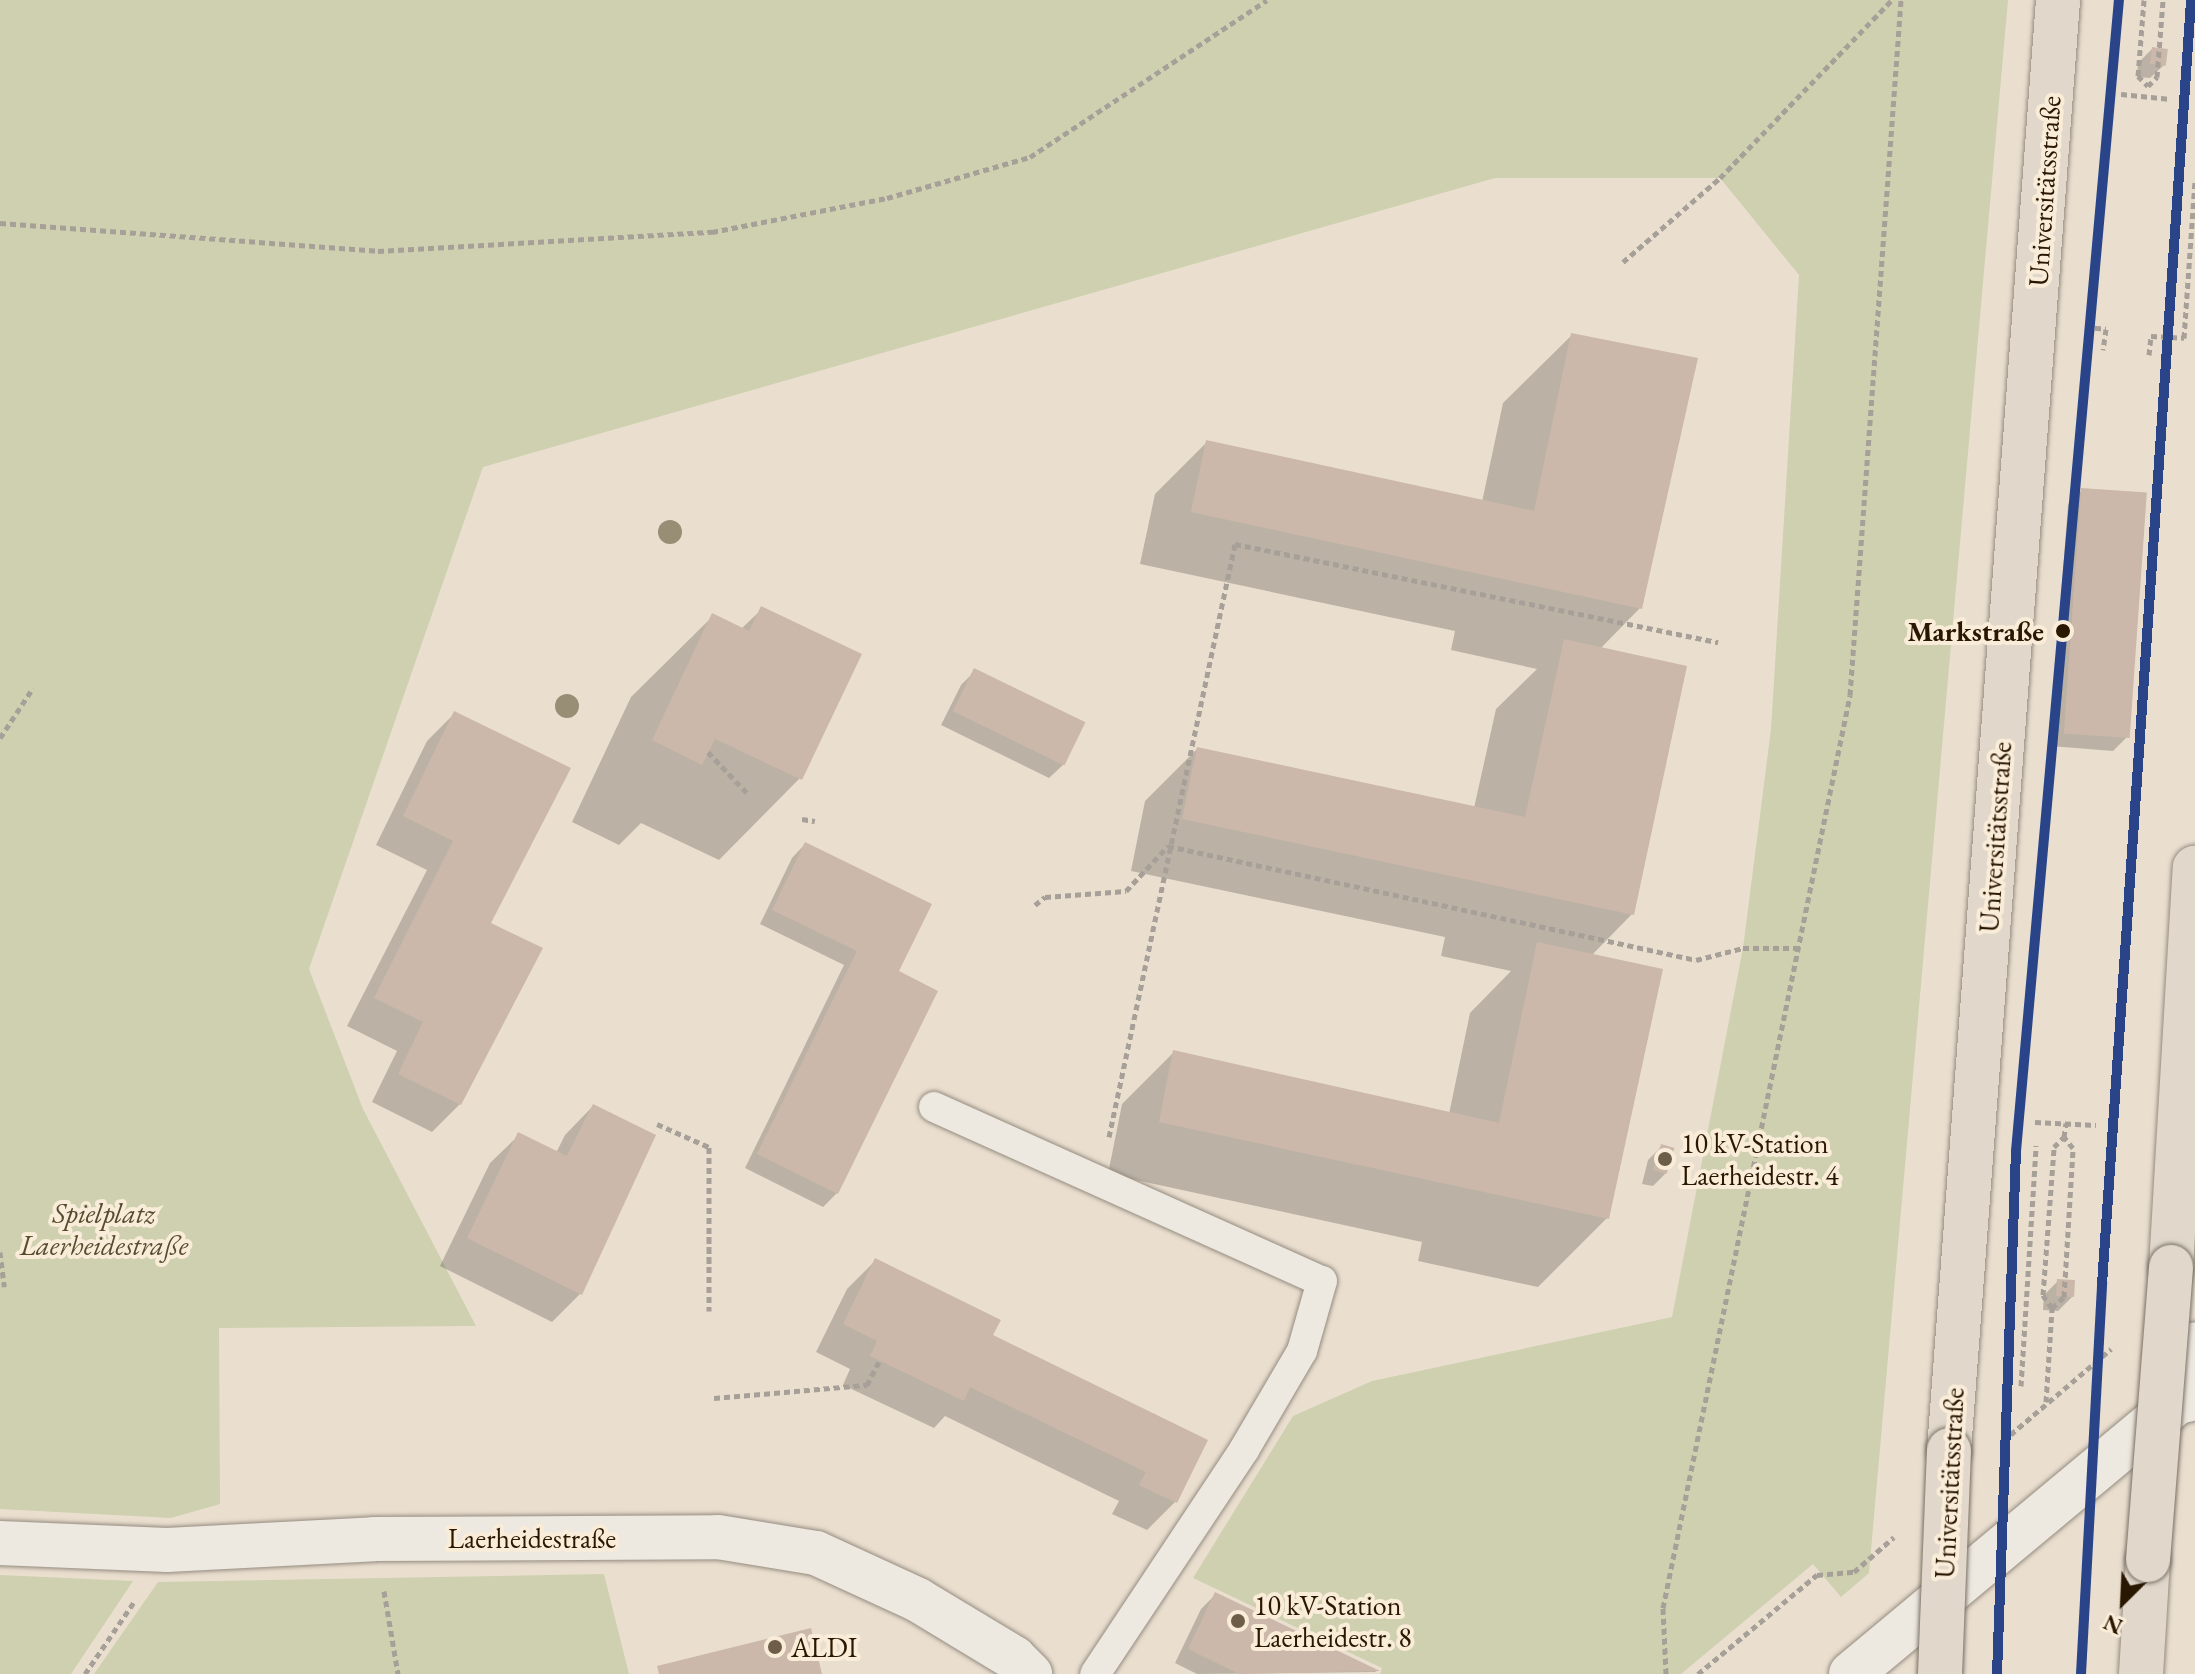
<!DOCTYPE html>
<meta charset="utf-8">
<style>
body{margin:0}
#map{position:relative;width:2195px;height:1674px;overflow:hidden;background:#eadfcf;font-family:"EB Garamond",serif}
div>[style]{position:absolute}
.green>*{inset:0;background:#ced0b0}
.shadow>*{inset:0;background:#0003}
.building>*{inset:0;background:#cbb8aa;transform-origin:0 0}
.path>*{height:5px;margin-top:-2.5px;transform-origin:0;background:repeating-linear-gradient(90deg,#a6a098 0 6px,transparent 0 10px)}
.roads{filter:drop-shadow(0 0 2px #958c80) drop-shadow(0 0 2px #958c80)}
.lane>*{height:30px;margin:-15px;padding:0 15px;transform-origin:15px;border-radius:15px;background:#ede8e0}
.street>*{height:44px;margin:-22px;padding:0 22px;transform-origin:22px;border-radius:22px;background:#ede8e0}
.secondary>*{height:44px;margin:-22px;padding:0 22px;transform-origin:22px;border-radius:22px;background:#ede8e0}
.highway>*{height:44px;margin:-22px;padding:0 22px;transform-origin:22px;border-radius:22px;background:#e1d8cb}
.bridges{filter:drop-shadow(0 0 2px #797065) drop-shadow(0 0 2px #797065)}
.highway-bridge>*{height:44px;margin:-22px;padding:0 22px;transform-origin:22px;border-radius:22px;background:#e1d8cb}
.metro-1>*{height:10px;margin:-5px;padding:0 5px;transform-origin:5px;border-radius:5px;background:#294488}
.trees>*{width:24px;height:24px;margin:-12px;border-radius:50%;background:#988e76}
.dots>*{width:22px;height:22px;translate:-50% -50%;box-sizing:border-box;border:4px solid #f9ecd8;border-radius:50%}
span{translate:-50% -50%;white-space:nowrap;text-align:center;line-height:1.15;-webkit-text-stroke:8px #f9ecd8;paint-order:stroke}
.street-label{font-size:28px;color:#2a1701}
.stop-label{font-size:28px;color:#2a1701;font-weight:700}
.right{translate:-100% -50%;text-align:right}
.poi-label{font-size:28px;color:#2a1701}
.left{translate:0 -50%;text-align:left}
.park-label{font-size:28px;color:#554b2e;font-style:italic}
.north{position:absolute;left:2083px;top:1562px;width:80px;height:80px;-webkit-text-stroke:6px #f9ecd8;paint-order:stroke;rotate:204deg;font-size:22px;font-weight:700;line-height:32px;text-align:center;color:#2a1701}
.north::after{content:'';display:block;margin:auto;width:28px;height:36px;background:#2a1701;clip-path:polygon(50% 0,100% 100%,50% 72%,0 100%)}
</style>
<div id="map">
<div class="green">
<div style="clip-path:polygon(0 0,2008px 0,1869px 1573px,1841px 1597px,1813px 1564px,1681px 1674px,1380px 1674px,1382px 1668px,1193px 1578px,1293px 1416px,1372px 1381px,1672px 1317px,1743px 948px,1771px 729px,1799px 275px,1720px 178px,1495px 178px,483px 467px,309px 969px,363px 1109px,476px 1326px,219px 1328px,220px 1504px,171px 1518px,0 1509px)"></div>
<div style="clip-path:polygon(604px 1574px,629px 1674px,94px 1674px,158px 1582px)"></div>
<div style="clip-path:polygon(0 1575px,133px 1581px,71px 1674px,0 1674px)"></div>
</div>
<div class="shadow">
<div style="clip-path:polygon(2152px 49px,2164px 65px,2150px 78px,2137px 77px,2138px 63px)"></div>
<div style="clip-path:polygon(1572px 335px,1640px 608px,1600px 649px,1632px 914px,1591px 956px,1607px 1218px,1538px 1287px,1418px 1261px,1422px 1242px,1108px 1174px,1122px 1104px,1174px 1052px,1449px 1114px,1470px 1013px,1511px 971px,1441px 956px,1445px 937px,1131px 871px,1145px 801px,1197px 749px,1474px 808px,1496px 709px,1537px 669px,1451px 650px,1455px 631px,1140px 564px,1155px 494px,1207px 442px,1482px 502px,1503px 403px)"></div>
<div style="clip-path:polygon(2082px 490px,2127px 737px,2113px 751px,2050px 746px,2068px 504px)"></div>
<div style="clip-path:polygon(762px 609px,800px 778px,719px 860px,641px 823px,619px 845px,572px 822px,631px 697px,713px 616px,741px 629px)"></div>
<div style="clip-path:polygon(975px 671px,1063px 765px,1049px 778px,941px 725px,961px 685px)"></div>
<div style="clip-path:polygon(455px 713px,489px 924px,460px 1104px,432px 1132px,372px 1102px,397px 1051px,347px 1026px,427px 870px,376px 845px,427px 741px)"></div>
<div style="clip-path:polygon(805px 844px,896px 972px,837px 1193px,823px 1207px,745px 1168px,844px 965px,760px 924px,792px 858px)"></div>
<div style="clip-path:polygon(593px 1106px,580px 1294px,552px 1322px,440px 1266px,490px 1163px,519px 1135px,556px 1153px,565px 1135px)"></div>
<div style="clip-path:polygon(1662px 1146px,1667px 1172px,1653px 1186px,1642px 1184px,1648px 1160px)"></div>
<div style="clip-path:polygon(875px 1261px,991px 1336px,1205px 1440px,1175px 1502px,1147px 1530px,1112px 1514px,1119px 1501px,945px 1416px,934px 1428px,843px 1385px,850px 1369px,816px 1352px,847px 1289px)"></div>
<div style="clip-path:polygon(2058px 1281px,2072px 1297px,2058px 1311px,2043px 1310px,2044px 1295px)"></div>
<div style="clip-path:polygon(1215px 1595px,1377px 1672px,1197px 1674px,1175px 1663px,1201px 1609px)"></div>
</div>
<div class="building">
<div style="left:2152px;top:47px;width:16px;height:17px;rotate:7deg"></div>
<div style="clip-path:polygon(1571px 333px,1698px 358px,1642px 609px,1191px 512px,1206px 440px,1534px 511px)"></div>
<div style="left:2081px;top:488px;width:66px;height:246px;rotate:4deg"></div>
<div style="clip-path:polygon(761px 606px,862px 654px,802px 780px,715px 739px,702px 765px,652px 740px,712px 613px,749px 631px)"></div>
<div style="clip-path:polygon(1564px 639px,1687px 666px,1634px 915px,1182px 819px,1197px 747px,1525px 817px)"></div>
<div style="left:974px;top:668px;width:124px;height:48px;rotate:26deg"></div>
<div style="clip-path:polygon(454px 711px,571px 768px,491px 923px,543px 948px,461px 1105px,398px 1074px,423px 1022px,374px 998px,453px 841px,403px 816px)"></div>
<div style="clip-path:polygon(805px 842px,932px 904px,899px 971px,938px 991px,838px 1194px,757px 1154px,857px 951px,772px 910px)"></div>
<div style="clip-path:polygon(1537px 942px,1663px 969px,1609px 1219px,1159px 1122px,1173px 1050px,1499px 1123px)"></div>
<div style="clip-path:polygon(593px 1104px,656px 1135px,582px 1295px,467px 1238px,518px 1132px,567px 1156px)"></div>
<div style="left:1661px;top:1144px;width:14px;height:27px;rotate:17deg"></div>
<div style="clip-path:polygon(875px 1258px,1001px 1320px,993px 1335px,1208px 1440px,1177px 1503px,1139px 1485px,1146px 1472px,970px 1387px,964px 1401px,870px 1356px,877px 1341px,843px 1324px)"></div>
<div style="left:2057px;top:1279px;width:18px;height:17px;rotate:3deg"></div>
<div style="clip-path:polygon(1215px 1592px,1380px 1671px,1239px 1674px,1188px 1649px)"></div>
<div style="clip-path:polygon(811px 1628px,822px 1674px,659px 1674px,657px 1666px)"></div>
</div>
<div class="path">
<div style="left:2144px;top:0;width:76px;rotate:94.5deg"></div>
<div style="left:2138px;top:76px;width:14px;rotate:45deg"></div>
<div style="left:2148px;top:86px;width:13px;rotate:-45deg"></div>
<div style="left:2157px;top:77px;width:77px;rotate:-85.5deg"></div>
<div style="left:2121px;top:94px;width:50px;rotate:5.7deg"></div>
<div style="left:0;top:223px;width:379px;rotate:4.2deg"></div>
<div style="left:378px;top:251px;width:335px;rotate:-3.3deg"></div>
<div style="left:712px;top:232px;width:178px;rotate:-11deg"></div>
<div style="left:887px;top:198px;width:149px;rotate:-16deg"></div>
<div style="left:1030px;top:157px;width:284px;rotate:-33.5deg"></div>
<div style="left:1623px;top:262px;width:128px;rotate:-40.9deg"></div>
<div style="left:1720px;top:178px;width:248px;rotate:-46deg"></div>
<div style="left:2085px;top:327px;width:21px;rotate:5deg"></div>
<div style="left:2106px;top:329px;width:21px;rotate:98deg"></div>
<div style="left:2149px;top:355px;width:19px;rotate:-84deg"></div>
<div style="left:2151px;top:336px;width:33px;rotate:3deg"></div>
<div style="left:2184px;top:338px;width:159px;rotate:-86deg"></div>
<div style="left:0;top:738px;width:60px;rotate:-56.6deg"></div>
<div style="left:708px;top:752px;width:58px;rotate:46.4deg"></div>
<div style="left:802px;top:819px;width:13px;rotate:9deg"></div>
<div style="left:1168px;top:846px;width:540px;rotate:12.18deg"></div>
<div style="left:1696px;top:960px;width:49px;rotate:-14.3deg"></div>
<div style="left:1743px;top:948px;width:57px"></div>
<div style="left:1035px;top:905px;width:13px;rotate:-39deg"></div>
<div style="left:1045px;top:897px;width:81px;rotate:-4.2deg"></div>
<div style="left:1126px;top:891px;width:62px;rotate:-47deg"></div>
<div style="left:2035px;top:1122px;width:61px;rotate:2.8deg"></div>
<div style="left:657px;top:1124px;width:57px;rotate:23.9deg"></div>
<div style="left:709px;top:1147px;width:164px;rotate:90deg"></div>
<div style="left:1109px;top:1137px;width:606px;rotate:-78deg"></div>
<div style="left:1235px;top:544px;width:493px;rotate:11.5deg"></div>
<div style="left:0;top:1252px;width:35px;rotate:83deg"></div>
<div style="left:2052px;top:1308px;width:16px;rotate:-125deg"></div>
<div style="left:2043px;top:1295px;width:148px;rotate:-85.7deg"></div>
<div style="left:2054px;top:1147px;width:14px;rotate:-45deg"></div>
<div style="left:2064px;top:1137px;width:14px;rotate:-82deg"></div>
<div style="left:2021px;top:1386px;width:241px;rotate:-86.4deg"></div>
<div style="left:714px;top:1398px;width:154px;rotate:-4.9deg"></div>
<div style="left:867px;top:1385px;width:27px;rotate:-63deg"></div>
<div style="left:2046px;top:1402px;width:94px;rotate:-86.3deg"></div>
<div style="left:2052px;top:1308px;width:16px;rotate:-43deg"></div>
<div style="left:2064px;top:1297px;width:149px;rotate:-86.5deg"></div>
<div style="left:2073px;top:1148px;width:14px;rotate:-129deg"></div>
<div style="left:2003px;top:1441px;width:142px;rotate:-40.4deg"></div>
<div style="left:384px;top:1591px;width:84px;rotate:80.4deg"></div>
<div style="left:85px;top:1674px;width:87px;rotate:-55.8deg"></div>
<div style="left:1666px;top:1674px;width:66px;rotate:-92.6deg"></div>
<div style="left:1663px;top:1608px;width:932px;rotate:-78.42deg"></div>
<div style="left:1850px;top:695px;width:697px;rotate:-85.8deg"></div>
<div style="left:1698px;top:1674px;width:155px;rotate:-39.8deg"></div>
<div style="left:1817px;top:1575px;width:37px;rotate:-5deg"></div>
<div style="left:1854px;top:1572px;width:53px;rotate:-41.2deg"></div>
</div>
<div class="roads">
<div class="lane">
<div style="left:934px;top:1107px;width:425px;rotate:24.2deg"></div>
<div style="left:1322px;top:1281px;width:73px;rotate:105.9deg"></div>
<div style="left:1302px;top:1351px;width:115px;rotate:120.4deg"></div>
<div style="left:1244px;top:1450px;width:269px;rotate:123.6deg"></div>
</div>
<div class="street">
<div style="left:0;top:1543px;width:167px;rotate:2.4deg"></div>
<div style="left:167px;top:1550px;width:207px;rotate:-3deg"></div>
<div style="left:374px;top:1539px;width:344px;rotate:-0.3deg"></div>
<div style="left:718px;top:1537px;width:99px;rotate:9.3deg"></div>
<div style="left:816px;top:1553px;width:112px;rotate:24.7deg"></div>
<div style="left:918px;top:1600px;width:112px;rotate:31.1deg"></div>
<div style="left:1014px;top:1658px;width:23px;rotate:45deg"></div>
</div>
<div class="secondary">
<div style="left:2178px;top:1402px;width:60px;rotate:-73.7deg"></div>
<div style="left:1851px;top:1674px;width:425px;rotate:-39.8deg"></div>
<div style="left:2178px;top:1402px;width:17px;rotate:-13deg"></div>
</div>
<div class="highway">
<div style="left:2171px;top:1267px;width:400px;rotate:-86.6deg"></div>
<div style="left:1949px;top:1450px;width:1454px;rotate:-85.7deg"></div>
<div style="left:2141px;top:1674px;width:114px;rotate:-86.5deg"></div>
</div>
</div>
<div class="bridges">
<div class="highway-bridge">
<div style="left:2148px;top:1560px;width:294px;rotate:-85.5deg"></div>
<div style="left:1940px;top:1674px;width:224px;rotate:-87.7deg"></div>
</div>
</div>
<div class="metro-1">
<div style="left:1997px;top:1674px;width:523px;rotate:-87.92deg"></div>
<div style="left:2016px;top:1151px;width:1156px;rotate:-84.89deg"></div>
<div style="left:2081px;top:1674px;width:391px;rotate:-86.9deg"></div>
<div style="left:2102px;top:1284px;width:1287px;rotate:-86.03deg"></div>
</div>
<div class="trees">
<div style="left:670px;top:532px"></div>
<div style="left:567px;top:706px"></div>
</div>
<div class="dots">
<div style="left:2063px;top:631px;background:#2a1701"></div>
<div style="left:1665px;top:1159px;background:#6d5d49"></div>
<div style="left:1238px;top:1621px;background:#6d5d49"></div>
<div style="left:775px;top:1647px;background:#6d5d49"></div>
</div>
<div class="street-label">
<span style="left:2044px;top:191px;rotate:-86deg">Universitätsstraße</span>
<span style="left:1995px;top:837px;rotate:-86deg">Universitätsstraße</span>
<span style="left:1949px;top:1483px;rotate:-87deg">Universitätsstraße</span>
<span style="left:532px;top:1538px">Laerheidestraße</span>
</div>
<div class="stop-label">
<span class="right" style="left:2044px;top:631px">Markstraße</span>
</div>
<div class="poi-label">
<span class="left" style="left:1681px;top:1159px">10 kV-Station<br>Laerheidestr. 4</span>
<span class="left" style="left:1254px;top:1621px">10 kV-Station<br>Laerheidestr. 8</span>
<span class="left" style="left:791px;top:1647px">ALDI</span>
</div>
<div class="park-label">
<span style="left:104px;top:1229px">Spielplatz<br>Laerheidestraße</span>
</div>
<div class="north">N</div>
</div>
